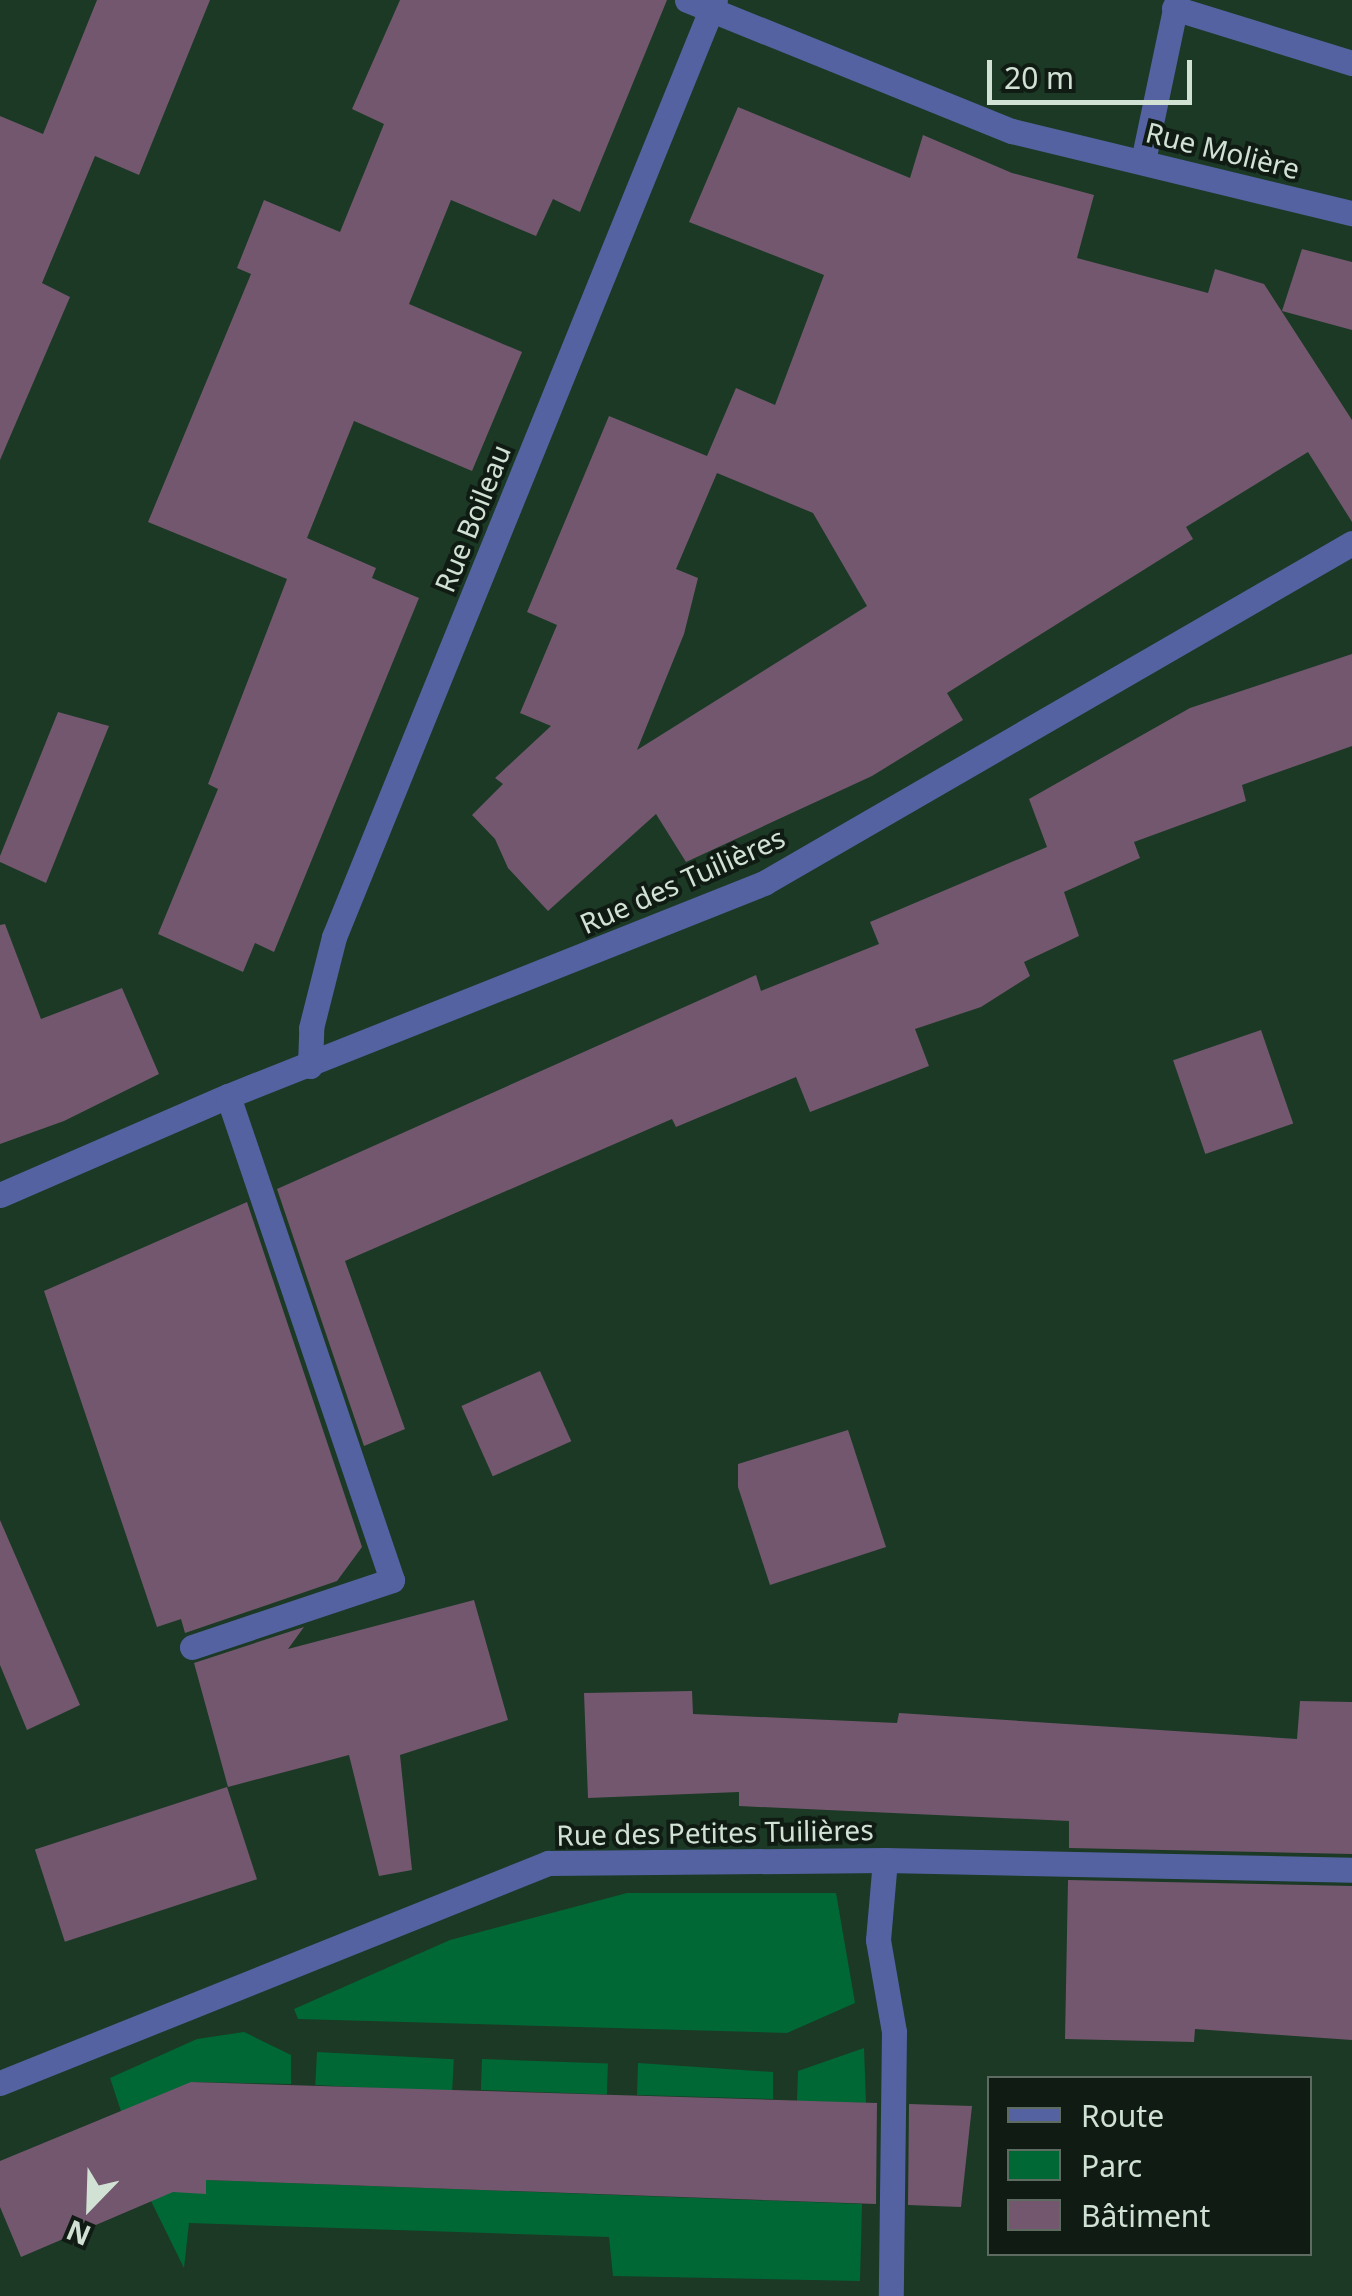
<!DOCTYPE html>
<meta charset="utf-8">
<style>
body{margin:0}
#map{position:relative;width:1352px;height:2296px;overflow:hidden;background:#1b3925;font-family:"Noto Sans",sans-serif}
div>[style]{position:absolute}
.green>*{inset:0;background:#006835;transform-origin:0 0}
.building>*{inset:0;background:#73576e;transform-origin:0 0}
.service>*{height:25px;margin:-12.5px;padding:0 12.5px;transform-origin:12.5px;border-radius:12.5px;background:#5462a1}
.minor>*{height:25px;margin:-12.5px;padding:0 12.5px;transform-origin:12.5px;border-radius:12.5px;background:#5462a1}
span{translate:-50% -50%;white-space:nowrap;text-align:center;line-height:1.15;-webkit-text-stroke:8px #101c13;paint-order:stroke}
.street-label{font-size:28px;color:#d1e2d5}
.legend{position:absolute;left:987px;top:2076px;width:325px;height:180px;box-sizing:border-box;background:#101c13;border:2px solid #5d6b61;margin:0;padding:12px 18px;list-style:none;font-size:30px;color:#d1e2d5}
.legend li{display:flex;align-items:center;gap:20px;height:50px}
.legend b{width:50px;border:2px solid #5d6b61}
.north{position:absolute;left:40px;top:2156px;width:100px;height:100px;-webkit-text-stroke:8px #101c13;paint-order:stroke;rotate:203deg;font-size:28px;font-weight:700;line-height:40px;text-align:center;color:#d1e2d5}
.north::after{content:'';display:block;margin:auto;width:35px;height:45px;background:#d1e2d5;clip-path:polygon(50% 0,100% 100%,50% 72%,0 100%)}
.scale{position:absolute;left:987px;top:60px;width:205px;height:45px;box-sizing:border-box;border:5px solid #d1e2d5;border-top:0;padding-left:12px;font-size:30px;line-height:35px;white-space:nowrap;color:#d1e2d5;-webkit-text-stroke:8px #101c13;paint-order:stroke}
</style>
<div id="map">
<div class="green">
<div style="clip-path:polygon(627px 1893px,836px 1893px,855px 2003px,787px 2033px,298px 2019px,294px 2009px,450px 1940px)"></div>
<div style="clip-path:polygon(244px 2032px,291px 2055px,291px 2084px,193px 2082px,206px 2180px,862px 2204px,860px 2281px,613px 2276px,609px 2237px,189px 2223px,184px 2268px,151px 2201px,110px 2078px,197px 2039px)"></div>
<div style="clip-path:polygon(864px 2048px,866px 2103px,797px 2101px,798px 2071px)"></div>
<div style="left:317px;top:2052px;width:137px;height:33px;rotate:3deg"></div>
<div style="left:482px;top:2059px;width:126px;height:31px;rotate:2deg"></div>
<div style="clip-path:polygon(638px 2063px,773px 2072px,773px 2099px,637px 2095px)"></div>
</div>
<div class="building">
<div style="clip-path:polygon(97px 0,210px 0,139px 175px,95px 156px,42px 283px,70px 297px,0 460px,0 116px,43px 134px)"></div>
<div style="clip-path:polygon(400px 0,667px 0,580px 212px,553px 199px,536px 236px,451px 200px,409px 304px,522px 352px,472px 471px,354px 421px,307px 538px,376px 568px,372px 578px,419px 598px,274px 952px,255px 943px,243px 972px,158px 934px,218px 789px,208px 784px,287px 579px,148px 522px,251px 274px,237px 268px,264px 200px,340px 232px,384px 124px,352px 109px)"></div>
<div style="clip-path:polygon(evenodd,738px 107px,910px 178px,923px 135px,1012px 173px,1094px 195px,1077px 258px,1208px 293px,1215px 269px,1264px 284px,1352px 420px,1352px 522px,1308px 452px,1186px 527px,1193px 539px,947px 693px,963px 720px,872px 776px,686px 862px,656px 814px,548px 911px,508px 868px,495px 839px,472px 815px,503px 784px,495px 778px,551px 726px,520px 713px,557px 625px,527px 612px,609px 416px,707px 456px,736px 388px,775px 405px,824px 275px,689px 222px,738px 107px,717px 473px,813px 513px,867px 606px,637px 750px,684px 634px,698px 578px,676px 569px,717px 473px)"></div>
<div style="clip-path:polygon(1302px 249px,1352px 262px,1352px 330px,1282px 311px)"></div>
<div style="clip-path:polygon(1352px 654px,1352px 746px,1242px 785px,1246px 801px,1134px 842px,1140px 858px,1064px 892px,1079px 936px,1024px 962px,1030px 976px,981px 1007px,915px 1029px,929px 1066px,810px 1112px,796px 1077px,676px 1127px,672px 1119px,345px 1261px,405px 1429px,364px 1446px,277px 1189px,756px 975px,761px 991px,879px 944px,870px 922px,1047px 847px,1029px 799px,1190px 708px)"></div>
<div style="clip-path:polygon(58px 712px,109px 726px,46px 883px,0 862px,0 856px)"></div>
<div style="clip-path:polygon(5px 924px,41px 1019px,122px 988px,159px 1074px,64px 1121px,0 1144px,0 925px)"></div>
<div style="left:1261px;top:1030px;width:99px;height:93px;rotate:71deg"></div>
<div style="clip-path:polygon(247px 1202px,362px 1547px,337px 1581px,185px 1633px,181px 1619px,157px 1627px,44px 1291px)"></div>
<div style="left:540px;top:1371px;width:77px;height:86px;rotate:66deg"></div>
<div style="clip-path:polygon(848px 1430px,886px 1547px,770px 1585px,738px 1487px,738px 1464px)"></div>
<div style="clip-path:polygon(0 1520px,80px 1705px,27px 1730px,0 1665px)"></div>
<div style="clip-path:polygon(474px 1600px,508px 1720px,400px 1755px,412px 1870px,379px 1876px,349px 1755px,228px 1787px,194px 1663px,304px 1627px,288px 1649px)"></div>
<div style="clip-path:polygon(692px 1691px,693px 1714px,897px 1723px,899px 1713px,1297px 1739px,1300px 1701px,1352px 1702px,1352px 1854px,1069px 1848px,1069px 1821px,739px 1806px,739px 1792px,588px 1798px,584px 1693px)"></div>
<div style="left:227px;top:1787px;width:97px;height:202px;rotate:72deg"></div>
<div style="clip-path:polygon(1068px 1880px,1352px 1886px,1352px 2040px,1195px 2029px,1194px 2042px,1065px 2039px)"></div>
<div style="clip-path:polygon(191px 2082px,877px 2103px,876px 2204px,206px 2180px,206px 2194px,173px 2192px,21px 2257px,0 2207px,0 2161px)"></div>
<div style="clip-path:polygon(909px 2104px,972px 2106px,961px 2207px,908px 2205px)"></div>
</div>
<div class="service">
<div style="left:1174px;top:8px;width:186px;rotate:17.2deg"></div>
<div style="left:1143px;top:161px;width:165px;rotate:-78.1deg"></div>
<div style="left:885px;top:1860px;width:80px;rotate:95deg"></div>
<div style="left:878px;top:1940px;width:93px;rotate:80.1deg"></div>
<div style="left:894px;top:2032px;width:264px;rotate:90.7deg"></div>
</div>
<div class="minor">
<div style="left:687px;top:0;width:350px;rotate:22deg"></div>
<div style="left:1012px;top:131px;width:350px;rotate:13.6deg"></div>
<div style="left:310px;top:1066px;width:38px;rotate:-88deg"></div>
<div style="left:311px;top:1028px;width:94px;rotate:-75.8deg"></div>
<div style="left:334px;top:937px;width:1011px;rotate:-67.87deg"></div>
<div style="left:0;top:1195px;width:249px;rotate:-23.5deg"></div>
<div style="left:228px;top:1096px;width:577px;rotate:-21.67deg"></div>
<div style="left:764px;top:883px;width:679px;rotate:-30.04deg"></div>
<div style="left:192px;top:1647px;width:211px;rotate:-18.5deg"></div>
<div style="left:392px;top:1580px;width:511px;rotate:-108.72deg"></div>
<div style="left:0;top:2083px;width:591px;rotate:-21.87deg"></div>
<div style="left:548px;top:1863px;width:337px;rotate:-0.5deg"></div>
<div style="left:885px;top:1860px;width:467px;rotate:1.2deg"></div>
</div>
<div class="street-label">
<span style="left:1223px;top:150px;rotate:14deg">Rue Molière</span>
<span style="left:472px;top:518px;rotate:-68deg">Rue Boileau</span>
<span style="left:682px;top:880px;rotate:-24deg">Rue des Tuilières</span>
<span style="left:715px;top:1832px;rotate:-1deg">Rue des Petites Tuilières</span>
</div>
<ul class="legend">
<li><b style="height:12px;background:#5462a1"></b>Route</li>
<li><b style="height:28px;background:#006835"></b>Parc</li>
<li><b style="height:28px;background:#73576e"></b>Bâtiment</li>
</ul>
<div class="north">N</div>
<div class="scale">20 m</div>
</div>
